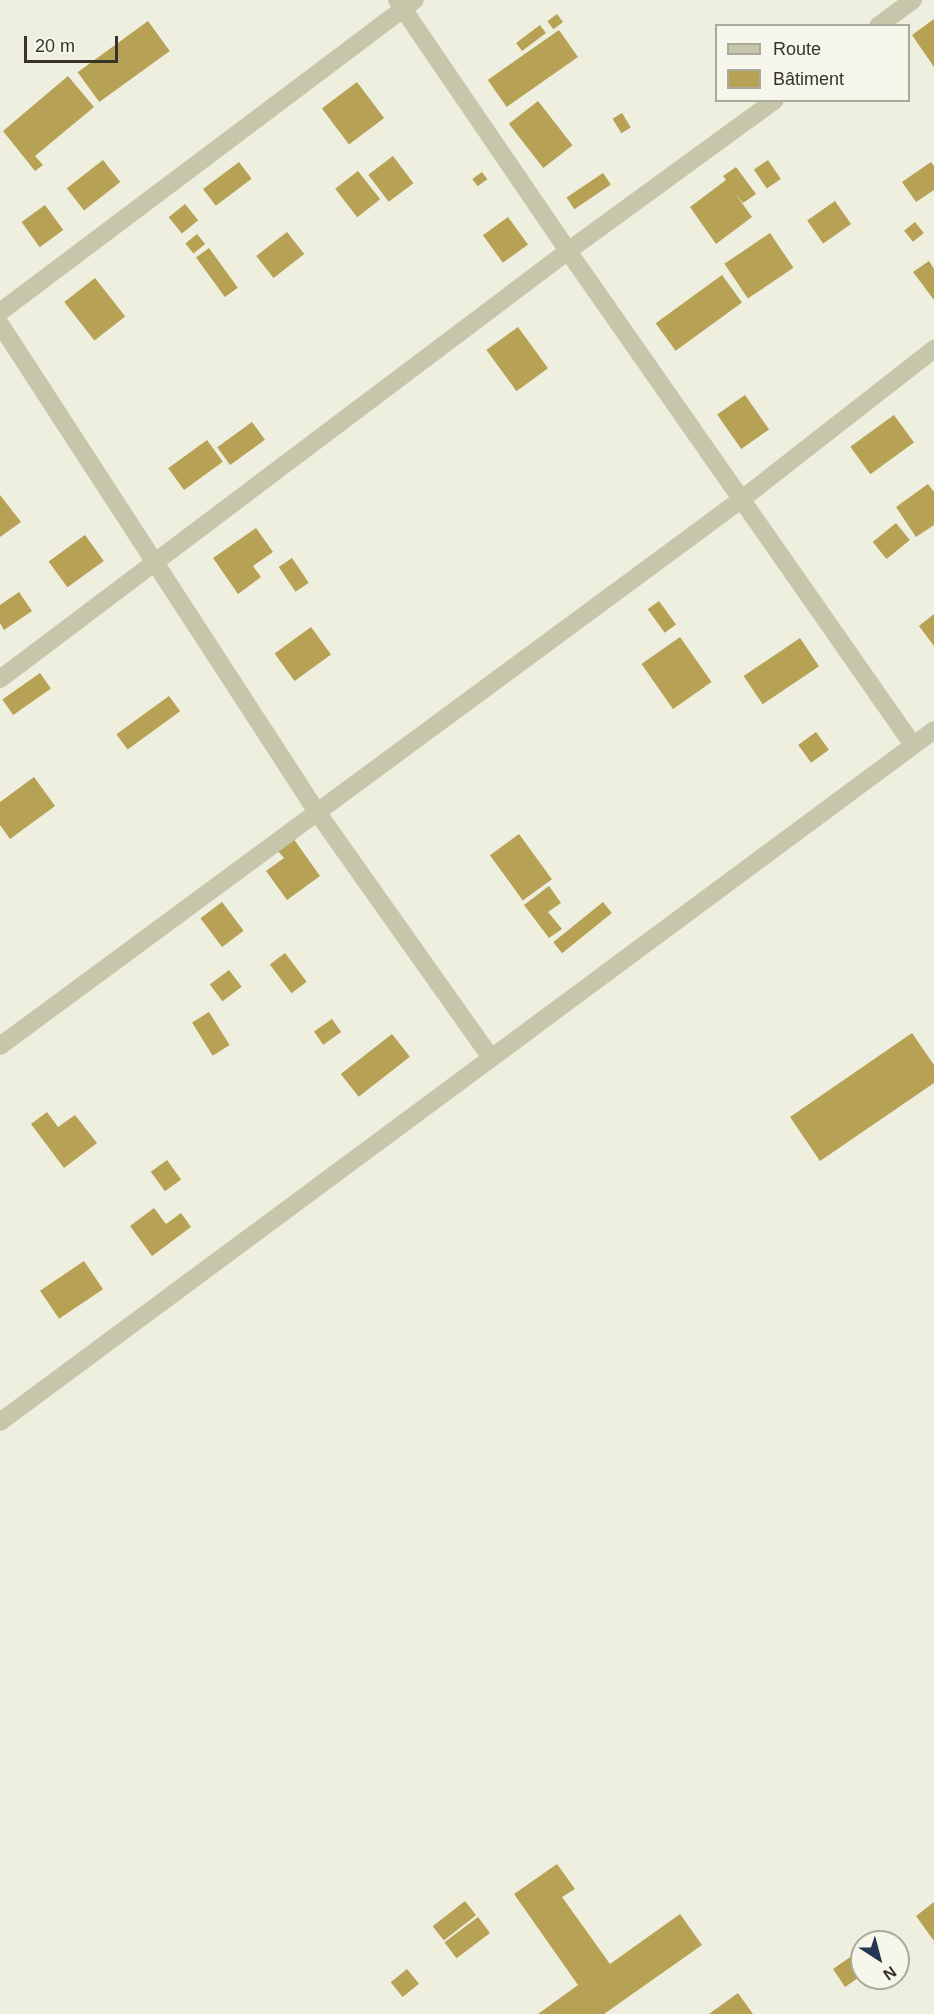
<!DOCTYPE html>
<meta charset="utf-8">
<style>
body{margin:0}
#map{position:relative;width:934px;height:2014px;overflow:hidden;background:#eeefde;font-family:Arial,sans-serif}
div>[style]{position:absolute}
.building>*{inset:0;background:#b7a154;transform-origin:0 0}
.minor>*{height:18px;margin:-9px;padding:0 9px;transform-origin:9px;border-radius:9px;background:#c6c6ab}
span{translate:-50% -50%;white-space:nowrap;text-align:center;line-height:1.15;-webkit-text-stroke:5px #f6f7ea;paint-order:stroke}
.legend{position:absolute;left:715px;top:24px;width:195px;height:78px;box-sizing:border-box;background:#f6f7ea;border:2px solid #a9a99d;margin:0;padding:8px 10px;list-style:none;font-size:18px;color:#35332a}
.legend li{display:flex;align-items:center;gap:12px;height:30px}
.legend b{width:30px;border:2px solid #a9a99d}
.north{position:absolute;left:850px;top:1930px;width:60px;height:60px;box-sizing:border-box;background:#f6f7ea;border:2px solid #a9a99d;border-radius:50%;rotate:144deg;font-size:16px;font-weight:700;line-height:24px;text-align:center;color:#35332a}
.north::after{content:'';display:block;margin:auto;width:21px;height:27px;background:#243651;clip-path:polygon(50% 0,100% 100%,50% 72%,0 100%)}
.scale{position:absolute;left:24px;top:36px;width:94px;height:27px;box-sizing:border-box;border:3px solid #35332a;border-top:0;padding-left:8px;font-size:18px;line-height:21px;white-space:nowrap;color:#35332a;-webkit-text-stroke:4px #f6f7ea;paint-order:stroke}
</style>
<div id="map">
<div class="building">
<div style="left:557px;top:14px;width:10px;height:12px;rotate:53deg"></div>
<div style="clip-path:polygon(934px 19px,934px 67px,912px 35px)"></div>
<div style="left:148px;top:21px;width:37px;height:87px;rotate:54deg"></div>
<div style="left:540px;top:25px;width:10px;height:30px;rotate:53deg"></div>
<div style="left:559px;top:30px;width:33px;height:87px;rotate:55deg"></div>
<div style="clip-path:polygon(68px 76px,94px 107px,35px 156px,43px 165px,35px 171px,3px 131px)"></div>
<div style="left:357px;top:82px;width:45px;height:44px;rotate:53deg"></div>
<div style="left:538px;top:101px;width:56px;height:37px;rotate:52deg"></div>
<div style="left:622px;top:113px;width:17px;height:11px;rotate:59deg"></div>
<div style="left:393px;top:156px;width:34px;height:31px;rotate:53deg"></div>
<div style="left:103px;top:160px;width:28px;height:46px;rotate:52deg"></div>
<div style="left:768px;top:160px;width:23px;height:17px;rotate:56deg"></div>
<div style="left:239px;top:162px;width:21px;height:45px;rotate:53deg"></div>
<div style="clip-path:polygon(931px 162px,934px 166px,934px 190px,916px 202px,902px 182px)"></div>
<div style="clip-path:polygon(736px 167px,756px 194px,743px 203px,734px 192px,752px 217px,716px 244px,690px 207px,726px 180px,723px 176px)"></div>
<div style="left:358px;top:171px;width:36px;height:29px;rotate:52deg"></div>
<div style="left:482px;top:172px;width:9px;height:12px;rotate:54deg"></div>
<div style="left:603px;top:173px;width:14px;height:44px;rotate:56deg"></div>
<div style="left:835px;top:201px;width:28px;height:34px;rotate:55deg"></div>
<div style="left:185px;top:204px;width:21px;height:21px;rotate:51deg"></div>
<div style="left:45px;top:205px;width:31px;height:29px;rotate:54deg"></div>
<div style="left:508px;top:217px;width:34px;height:31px;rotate:54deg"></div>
<div style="left:915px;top:222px;width:14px;height:14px;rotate:51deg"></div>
<div style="left:287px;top:232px;width:28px;height:39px;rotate:52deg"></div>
<div style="left:770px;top:233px;width:42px;height:55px;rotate:56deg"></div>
<div style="left:197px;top:234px;width:13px;height:15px;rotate:51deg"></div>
<div style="left:209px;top:248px;width:49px;height:16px;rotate:54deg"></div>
<div style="clip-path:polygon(929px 261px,934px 269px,934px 300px,913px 272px)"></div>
<div style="left:722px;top:275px;width:34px;height:82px;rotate:54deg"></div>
<div style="left:95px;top:278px;width:49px;height:39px;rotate:52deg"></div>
<div style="left:518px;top:327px;width:51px;height:39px;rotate:54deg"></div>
<div style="left:745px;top:395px;width:42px;height:34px;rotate:55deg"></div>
<div style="left:894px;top:415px;width:34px;height:54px;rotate:54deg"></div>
<div style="left:252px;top:422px;width:22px;height:43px;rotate:54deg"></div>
<div style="left:207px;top:440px;width:27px;height:48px;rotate:54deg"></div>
<div style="clip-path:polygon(928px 484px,934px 492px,934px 525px,916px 537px,896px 507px)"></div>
<div style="clip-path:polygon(0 495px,21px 522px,0 537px)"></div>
<div style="left:896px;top:523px;width:22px;height:30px;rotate:51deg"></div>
<div style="clip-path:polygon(256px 528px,273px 552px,253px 566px,261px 577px,238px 594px,213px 558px)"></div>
<div style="left:85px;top:535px;width:32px;height:45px;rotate:54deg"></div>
<div style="left:292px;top:558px;width:30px;height:16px;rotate:56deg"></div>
<div style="clip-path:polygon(19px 592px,32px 611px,4px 630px,0 623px,0 605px)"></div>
<div style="left:659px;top:601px;width:29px;height:14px;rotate:54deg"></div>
<div style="clip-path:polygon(934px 614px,934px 646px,919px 626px)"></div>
<div style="left:311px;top:627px;width:34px;height:45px;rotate:54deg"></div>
<div style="left:680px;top:637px;width:55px;height:47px;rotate:55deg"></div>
<div style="left:800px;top:638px;width:34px;height:68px;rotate:56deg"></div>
<div style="left:40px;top:673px;width:19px;height:46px;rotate:55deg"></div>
<div style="left:169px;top:696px;width:19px;height:65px;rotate:54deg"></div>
<div style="left:816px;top:732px;width:22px;height:22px;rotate:54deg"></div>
<div style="clip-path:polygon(34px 777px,55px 806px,10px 839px,0 825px,0 802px)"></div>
<div style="left:519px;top:834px;width:56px;height:36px;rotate:54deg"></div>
<div style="clip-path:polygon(293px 838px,320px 876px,287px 900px,266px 871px,284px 858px,277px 850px)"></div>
<div style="clip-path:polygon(549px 886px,561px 903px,548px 912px,562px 929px,549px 938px,524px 905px)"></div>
<div style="left:222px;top:902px;width:36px;height:27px;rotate:53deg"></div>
<div style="left:603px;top:902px;width:14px;height:64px;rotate:51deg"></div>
<div style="left:285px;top:953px;width:36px;height:19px;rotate:53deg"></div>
<div style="left:229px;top:970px;width:21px;height:24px;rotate:53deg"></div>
<div style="left:209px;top:1012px;width:39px;height:20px;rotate:58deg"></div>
<div style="left:332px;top:1019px;width:16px;height:22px;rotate:55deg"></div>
<div style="clip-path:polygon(912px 1033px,934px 1065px,934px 1083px,820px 1161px,790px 1117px)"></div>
<div style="left:392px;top:1034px;width:29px;height:65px;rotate:52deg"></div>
<div style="clip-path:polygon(47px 1112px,58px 1127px,75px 1115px,97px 1143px,64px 1168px,31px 1124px)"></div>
<div style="left:167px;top:1160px;width:24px;height:20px;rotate:54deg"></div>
<div style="clip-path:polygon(154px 1208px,166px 1224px,181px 1213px,191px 1227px,152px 1256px,130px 1226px)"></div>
<div style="left:84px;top:1261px;width:34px;height:53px;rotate:56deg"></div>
<div style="clip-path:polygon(557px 1864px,575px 1889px,562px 1897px,610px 1964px,680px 1914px,702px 1945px,604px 2014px,538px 2014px,578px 1985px,514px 1894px)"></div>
<div style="left:465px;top:1901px;width:18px;height:41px;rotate:52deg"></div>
<div style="clip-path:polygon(934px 1902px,934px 1941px,916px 1916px)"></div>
<div style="left:478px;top:1917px;width:20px;height:42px;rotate:53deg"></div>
<div style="clip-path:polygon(856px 1953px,862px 1962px,862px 1975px,845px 1987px,833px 1969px)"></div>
<div style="left:407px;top:1969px;width:19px;height:21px;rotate:51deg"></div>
<div style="clip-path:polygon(738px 1993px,753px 2014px,709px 2014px)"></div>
</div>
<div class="minor">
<div style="left:397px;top:0;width:304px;rotate:55.7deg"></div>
<div style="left:568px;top:251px;width:603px;rotate:55.07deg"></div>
<div style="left:878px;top:26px;width:44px;rotate:-36.6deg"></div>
<div style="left:0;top:312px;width:519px;rotate:-36.94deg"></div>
<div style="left:0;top:324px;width:582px;rotate:56.99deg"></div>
<div style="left:317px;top:812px;width:301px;rotate:54.7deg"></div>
<div style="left:0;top:679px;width:711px;rotate:-37deg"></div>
<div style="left:568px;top:251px;width:256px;rotate:-36.1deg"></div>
<div style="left:0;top:1046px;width:922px;rotate:-36.4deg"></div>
<div style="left:742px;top:499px;width:244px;rotate:-38deg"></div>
<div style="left:0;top:1422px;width:1162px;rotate:-36.53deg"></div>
</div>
<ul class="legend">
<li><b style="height:8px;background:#c6c6ab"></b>Route</li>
<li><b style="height:16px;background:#b7a154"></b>Bâtiment</li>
</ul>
<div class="north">N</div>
<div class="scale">20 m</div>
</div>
